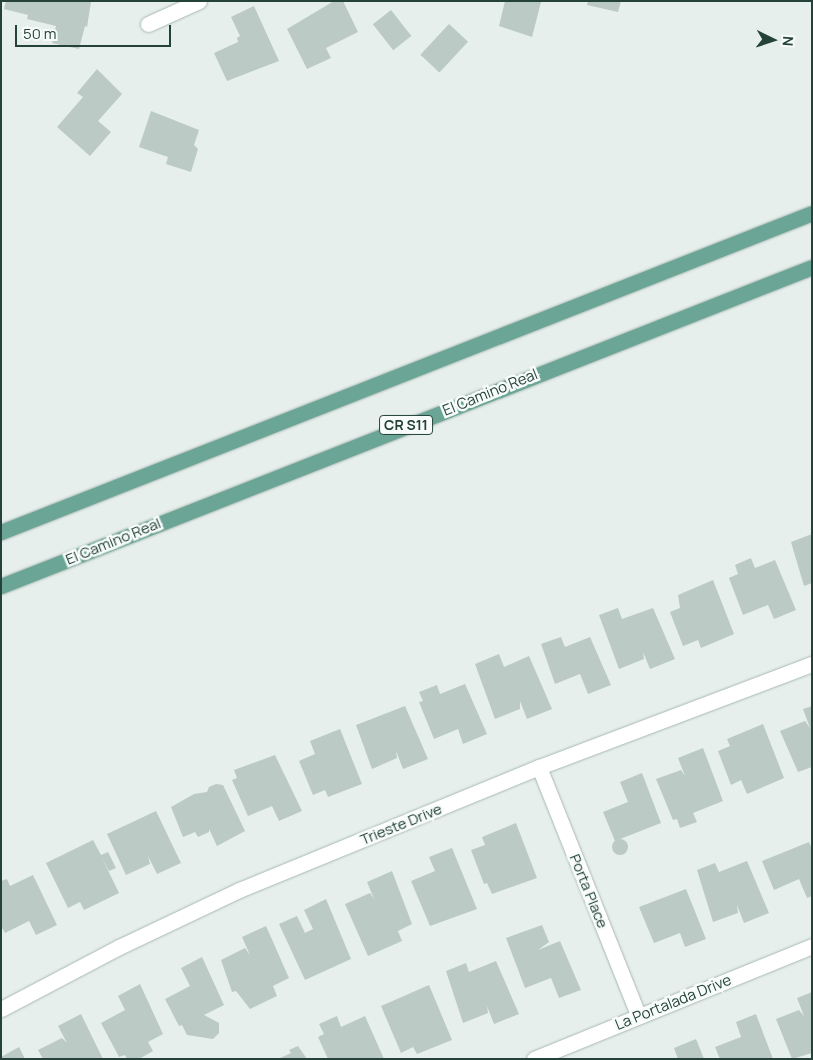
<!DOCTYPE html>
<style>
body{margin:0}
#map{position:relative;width:813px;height:1060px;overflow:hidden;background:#e6efeb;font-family:Manrope,sans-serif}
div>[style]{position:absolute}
.building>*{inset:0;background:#bbcac4;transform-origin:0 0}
.round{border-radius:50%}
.roads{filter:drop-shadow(0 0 1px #a8b8b2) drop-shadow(0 0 1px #a8b8b2)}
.street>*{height:15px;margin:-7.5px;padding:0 7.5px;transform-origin:7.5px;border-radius:7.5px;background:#fff}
.primary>*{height:15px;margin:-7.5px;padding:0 7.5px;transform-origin:7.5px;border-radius:7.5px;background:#6aa596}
span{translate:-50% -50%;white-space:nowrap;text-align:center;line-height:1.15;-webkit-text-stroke:5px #f7fbf9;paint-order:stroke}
.shield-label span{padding:1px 4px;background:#f7fbf9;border:1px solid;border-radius:4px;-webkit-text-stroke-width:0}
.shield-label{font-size:14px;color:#24423a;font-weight:700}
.street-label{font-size:15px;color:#24423a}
.frame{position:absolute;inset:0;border:2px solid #24423a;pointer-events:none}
.north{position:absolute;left:748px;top:15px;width:50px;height:50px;-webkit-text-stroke:4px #f7fbf9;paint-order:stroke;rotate:94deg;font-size:14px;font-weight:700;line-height:20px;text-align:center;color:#24423a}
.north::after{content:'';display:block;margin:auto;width:18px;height:22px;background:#24423a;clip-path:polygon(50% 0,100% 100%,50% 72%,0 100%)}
.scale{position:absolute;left:15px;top:25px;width:156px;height:22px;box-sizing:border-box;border:2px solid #24423a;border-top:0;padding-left:6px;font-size:15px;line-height:18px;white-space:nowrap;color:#24423a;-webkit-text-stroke:4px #f7fbf9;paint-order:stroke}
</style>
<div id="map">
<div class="building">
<div style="clip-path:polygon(6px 1px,91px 2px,87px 27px,85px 26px,79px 49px,52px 43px,56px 26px,27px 19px,28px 15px,4px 9px)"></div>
<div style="clip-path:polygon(334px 1px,343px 1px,358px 32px,326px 48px,331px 58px,307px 69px,287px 29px)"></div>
<div style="clip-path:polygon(505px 1px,541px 2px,532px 37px,499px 26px)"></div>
<div style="clip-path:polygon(588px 1px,621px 1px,618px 12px,587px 5px)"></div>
<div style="clip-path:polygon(254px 6px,279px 61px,227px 81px,214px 53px,238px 42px,237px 38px,240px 36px,231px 17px)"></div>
<div style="left:391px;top:10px;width:33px;height:23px;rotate:52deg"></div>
<div style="left:449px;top:24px;width:26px;height:42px;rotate:43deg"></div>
<div style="clip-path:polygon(97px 69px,122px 94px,98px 121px,111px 132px,90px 156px,57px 127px,83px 97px,77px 93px)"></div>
<div style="clip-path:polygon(151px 111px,199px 130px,194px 145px,198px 149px,191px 172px,166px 164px,168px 157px,139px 147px)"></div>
<div style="clip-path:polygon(812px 534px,812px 583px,804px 586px,791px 542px)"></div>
<div style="clip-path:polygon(751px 558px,755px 568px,775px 560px,796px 610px,774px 619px,768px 605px,743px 615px,729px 578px,738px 574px,735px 565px)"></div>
<div style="clip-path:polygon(713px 580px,734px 634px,701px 648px,698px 640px,683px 646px,670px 612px,680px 608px,678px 595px)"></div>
<div style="clip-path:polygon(618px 608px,622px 619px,653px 608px,675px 659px,650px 669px,643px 652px,644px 659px,619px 669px,599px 615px)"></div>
<div style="clip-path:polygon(561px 637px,565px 647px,590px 637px,611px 685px,588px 694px,580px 674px,555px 684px,541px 644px)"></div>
<div style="clip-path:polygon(499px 654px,504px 667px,529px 656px,552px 709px,527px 719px,520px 701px,520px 709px,495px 719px,475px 664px)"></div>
<div style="clip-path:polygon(465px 684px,487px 734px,463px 744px,458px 729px,434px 739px,419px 702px,423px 701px,419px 692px,437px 685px,440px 694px)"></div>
<div style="clip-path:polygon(405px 706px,428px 759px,403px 769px,396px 751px,397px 758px,372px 769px,356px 725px)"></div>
<div style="clip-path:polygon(812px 706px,812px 767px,798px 772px,780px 731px,805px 721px,810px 728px,803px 709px)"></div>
<div style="clip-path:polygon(763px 724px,784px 778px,747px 794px,741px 780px,731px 785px,718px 751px,730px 746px,727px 739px)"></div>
<div style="clip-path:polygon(340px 729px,362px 784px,328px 797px,325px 790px,313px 795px,299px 761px,315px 754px,310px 741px)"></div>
<div style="clip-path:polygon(703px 748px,723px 801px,693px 813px,697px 822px,680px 828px,677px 819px,673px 820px,656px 779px,681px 770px,685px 776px,678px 758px)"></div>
<div style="clip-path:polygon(275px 755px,302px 811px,279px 821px,272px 806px,248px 816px,232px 780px,237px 778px,234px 770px)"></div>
<div style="clip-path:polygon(642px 773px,661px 823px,615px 841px,603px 812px,628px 802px,620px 782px)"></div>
<div style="clip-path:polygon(216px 784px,223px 785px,245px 831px,217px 846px,209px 829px,209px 832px,198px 837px,195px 832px,183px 837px,171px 807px,194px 794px,207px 792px,209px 787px)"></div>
<div style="clip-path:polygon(156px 811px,181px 863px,157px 874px,148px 856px,150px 864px,126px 875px,107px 834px)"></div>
<div style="clip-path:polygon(516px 823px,537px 878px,492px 894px,487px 883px,484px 884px,471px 850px,485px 845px,482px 837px)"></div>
<div class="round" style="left:612px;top:839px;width:16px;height:16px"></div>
<div style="clip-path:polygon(93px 840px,101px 855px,108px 852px,116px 868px,109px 871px,102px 858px,119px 893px,84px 910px,80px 902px,68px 908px,46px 863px)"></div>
<div style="clip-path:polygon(809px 842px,812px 849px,812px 896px,807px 898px,799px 879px,774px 890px,762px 861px)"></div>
<div style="clip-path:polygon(452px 848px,477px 909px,430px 926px,411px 881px,435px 871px,429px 857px)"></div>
<div style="clip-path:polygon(747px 861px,769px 913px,744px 923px,737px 905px,738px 913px,713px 922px,697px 870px,715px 863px,719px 872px)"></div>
<div style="clip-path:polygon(392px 871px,412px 924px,398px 931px,402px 941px,368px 956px,345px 904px,370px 893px,374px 899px,367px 882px)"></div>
<div style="clip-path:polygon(33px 875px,57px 925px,36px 935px,29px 921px,5px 933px,1px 926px,1px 881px,7px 879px,10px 886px)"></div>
<div style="clip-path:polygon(686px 889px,706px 939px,685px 947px,680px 933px,654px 943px,639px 907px)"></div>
<div style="clip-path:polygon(326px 899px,351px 959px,305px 980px,279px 924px,297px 916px,305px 933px,313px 929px,304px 910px)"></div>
<div style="clip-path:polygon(542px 925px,549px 942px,538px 950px,560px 941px,581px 990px,559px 998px,551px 978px,525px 988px,506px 938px)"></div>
<div style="clip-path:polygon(266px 926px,289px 978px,273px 986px,277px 996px,250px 1009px,236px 991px,232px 992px,221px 960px,245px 948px,250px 955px,242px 937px)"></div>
<div style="clip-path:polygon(202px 957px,224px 1005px,204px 1015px,219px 1023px,219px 1033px,213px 1039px,187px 1035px,182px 1025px,179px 1026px,165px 999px,190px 986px,181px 968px)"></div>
<div style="clip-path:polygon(496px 961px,519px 1014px,494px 1024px,487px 1006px,488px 1013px,463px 1023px,446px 971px,466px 963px,469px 972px)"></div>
<div style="clip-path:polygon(140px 984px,163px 1034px,148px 1042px,153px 1051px,139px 1059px,127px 1059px,125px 1055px,119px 1057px,101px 1023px,125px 1010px,118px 996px)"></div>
<div style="clip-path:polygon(429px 985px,452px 1040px,417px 1054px,413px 1047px,401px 1053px,381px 1006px)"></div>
<div style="clip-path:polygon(812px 992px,812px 1053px,792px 1059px,776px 1019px,799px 1010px,804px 1016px,797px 998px)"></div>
<div style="clip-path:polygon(81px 1014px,103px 1059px,43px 1059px,38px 1050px,62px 1038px,67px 1043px,58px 1026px)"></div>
<div style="clip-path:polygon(756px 1014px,773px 1059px,720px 1059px,715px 1047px,741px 1037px,736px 1022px)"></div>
<div style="clip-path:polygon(337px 1016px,341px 1027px,365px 1016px,384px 1059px,328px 1059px,318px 1037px,324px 1034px,319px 1024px)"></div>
<div style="clip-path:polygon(696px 1039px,704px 1059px,678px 1059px,674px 1048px)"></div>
<div style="clip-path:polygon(298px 1046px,307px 1059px,278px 1059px,291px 1053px,289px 1050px)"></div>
<div style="clip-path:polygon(19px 1047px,25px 1059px,1px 1059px,1px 1057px)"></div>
</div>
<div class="roads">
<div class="street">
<div style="left:148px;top:24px;width:56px;rotate:-24.3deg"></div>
<div style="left:539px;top:767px;width:267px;rotate:68.2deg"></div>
<div style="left:1px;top:1009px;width:133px;rotate:-27.7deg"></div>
<div style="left:119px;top:947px;width:133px;rotate:-25.4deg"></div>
<div style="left:239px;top:890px;width:324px;rotate:-22.3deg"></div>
<div style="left:539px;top:767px;width:292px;rotate:-20.7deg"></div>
<div style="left:534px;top:1059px;width:300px;rotate:-22.1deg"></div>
</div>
<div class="primary">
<div style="left:1px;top:532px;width:871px;rotate:-21.47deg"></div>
<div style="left:1px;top:586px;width:871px;rotate:-21.47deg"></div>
</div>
</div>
<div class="shield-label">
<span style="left:406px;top:425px">CR S11</span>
</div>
<div class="street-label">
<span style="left:490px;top:392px;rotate:-22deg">El Camino Real</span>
<span style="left:113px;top:541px;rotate:-22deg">El Camino Real</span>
<span style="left:401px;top:824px;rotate:-22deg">Trieste Drive</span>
<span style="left:589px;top:891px;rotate:68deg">Porta Place</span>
<span style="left:673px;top:1002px;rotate:-22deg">La Portalada Drive</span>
</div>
<div class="frame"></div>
<div class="north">N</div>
<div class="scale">50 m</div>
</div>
